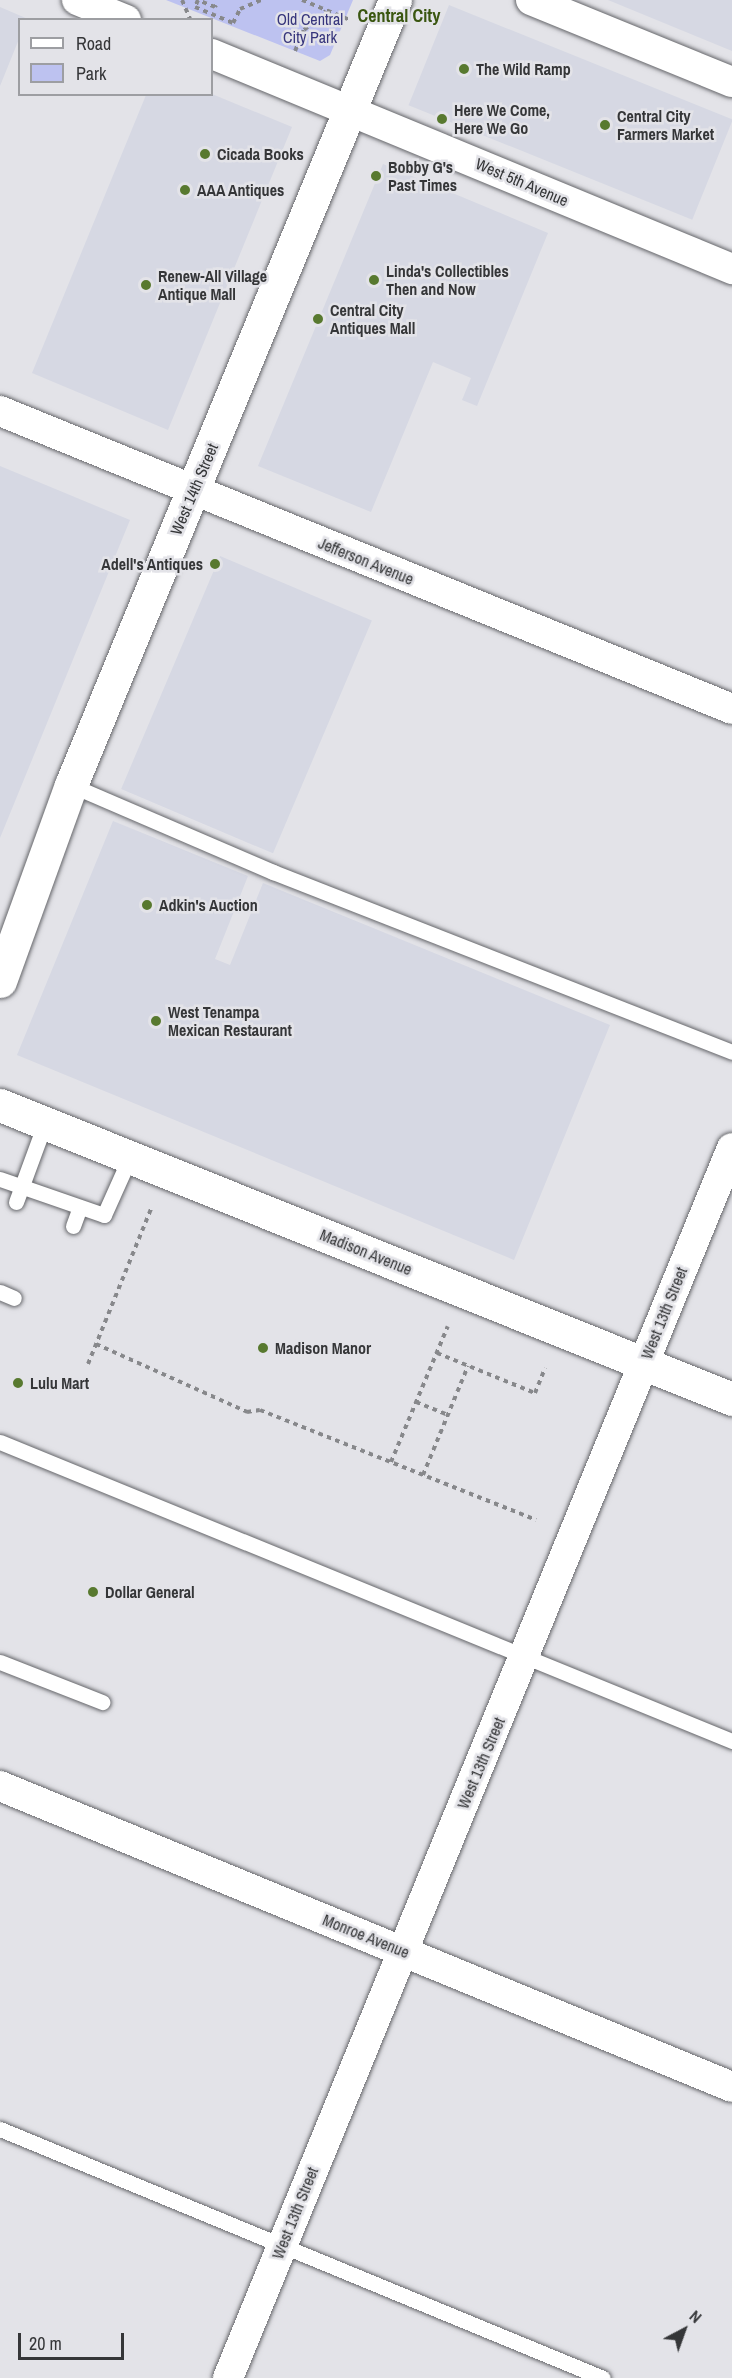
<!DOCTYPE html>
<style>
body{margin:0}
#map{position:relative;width:732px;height:2378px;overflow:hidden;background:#e3e3e8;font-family:"Archivo Narrow",sans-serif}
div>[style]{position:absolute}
.built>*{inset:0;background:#d6d8e3;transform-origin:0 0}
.green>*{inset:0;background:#bdc2f0}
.path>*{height:4px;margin-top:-2px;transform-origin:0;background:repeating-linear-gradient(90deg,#87888b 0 4.5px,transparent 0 9px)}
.roads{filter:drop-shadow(0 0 2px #65666a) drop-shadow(0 0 2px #65666a)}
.lane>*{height:15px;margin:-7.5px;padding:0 7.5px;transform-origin:7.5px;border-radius:7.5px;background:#fff}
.street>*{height:30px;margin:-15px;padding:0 15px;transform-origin:15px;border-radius:15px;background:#fff}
.secondary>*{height:33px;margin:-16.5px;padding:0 16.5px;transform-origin:16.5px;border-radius:16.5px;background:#fff}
.dots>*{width:16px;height:16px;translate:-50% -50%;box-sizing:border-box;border:3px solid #e3e3e8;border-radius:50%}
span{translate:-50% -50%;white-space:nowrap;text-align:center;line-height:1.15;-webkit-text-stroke:5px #e3e3e8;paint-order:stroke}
.park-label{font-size:16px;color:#36357c}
.poi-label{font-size:16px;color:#353638;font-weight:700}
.left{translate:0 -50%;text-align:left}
.right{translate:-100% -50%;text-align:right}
.street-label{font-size:16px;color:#353638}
.neighbourhood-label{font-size:18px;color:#3a5610;font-weight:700}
.legend{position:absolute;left:18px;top:18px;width:195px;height:78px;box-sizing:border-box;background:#e3e3e8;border:2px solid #9d9ea2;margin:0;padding:8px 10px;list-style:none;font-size:18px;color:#353638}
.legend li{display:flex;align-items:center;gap:12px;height:30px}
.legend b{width:30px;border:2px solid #9d9ea2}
.north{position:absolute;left:654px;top:2300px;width:60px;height:60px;-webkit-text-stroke:4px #e3e3e8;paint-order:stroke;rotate:41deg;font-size:16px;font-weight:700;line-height:24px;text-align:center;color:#353638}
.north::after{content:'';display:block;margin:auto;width:21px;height:27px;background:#353638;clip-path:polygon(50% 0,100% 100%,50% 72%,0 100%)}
.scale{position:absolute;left:18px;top:2333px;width:106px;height:27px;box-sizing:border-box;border:3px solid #353638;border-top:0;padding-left:8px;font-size:18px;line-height:21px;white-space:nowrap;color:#353638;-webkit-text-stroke:4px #e3e3e8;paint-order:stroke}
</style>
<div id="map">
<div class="built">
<div style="clip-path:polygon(608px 0,732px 0,732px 51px)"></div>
<div style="left:449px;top:5px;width:306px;height:108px;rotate:22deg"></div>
<div style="clip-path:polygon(0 7px,28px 19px,20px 20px,19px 39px,0 86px)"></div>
<div style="clip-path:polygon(212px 94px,292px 127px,168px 430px,32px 373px,146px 95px)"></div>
<div style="clip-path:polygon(383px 164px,548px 233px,477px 406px,462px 400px,471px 378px,433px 362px,371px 512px,258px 466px)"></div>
<div style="clip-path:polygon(0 466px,130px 520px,0 838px)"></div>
<div style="left:220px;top:556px;width:165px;height:253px;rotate:23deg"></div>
<div style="clip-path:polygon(113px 821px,248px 876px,215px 959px,230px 965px,263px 883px,610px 1025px,514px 1260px,17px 1055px)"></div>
</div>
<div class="green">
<div style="clip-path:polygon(166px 0,353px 0,330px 55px,320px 61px)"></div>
</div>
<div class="path">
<div style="left:182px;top:0;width:21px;rotate:67deg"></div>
<div style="left:302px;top:0;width:52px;rotate:22.6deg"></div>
<div style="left:216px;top:5px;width:2px;rotate:117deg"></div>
<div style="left:215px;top:7px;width:18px;rotate:-158deg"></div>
<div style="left:198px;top:0;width:8px;rotate:113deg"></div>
<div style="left:195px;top:7px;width:41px;rotate:22.8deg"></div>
<div style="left:233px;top:23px;width:16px;rotate:-63deg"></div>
<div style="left:240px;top:9px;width:23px;rotate:-23deg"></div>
<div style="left:295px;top:51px;width:23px;rotate:-67deg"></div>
<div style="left:304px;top:30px;width:29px;rotate:-41deg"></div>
<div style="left:96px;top:1344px;width:166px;rotate:24.2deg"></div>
<div style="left:247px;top:1412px;width:13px;rotate:-9deg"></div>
<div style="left:260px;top:1410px;width:297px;rotate:21.7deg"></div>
<div style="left:437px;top:1353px;width:106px;rotate:22.2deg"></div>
<div style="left:535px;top:1393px;width:27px;rotate:-68deg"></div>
<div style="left:88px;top:1364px;width:170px;rotate:-67.9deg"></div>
<div style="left:416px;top:1402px;width:35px;rotate:22deg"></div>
<div style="left:391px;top:1462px;width:147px;rotate:-67.3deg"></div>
<div style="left:423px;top:1475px;width:118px;rotate:-67.6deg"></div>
</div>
<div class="roads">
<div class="lane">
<div style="left:71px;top:785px;width:220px;rotate:23.3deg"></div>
<div style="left:273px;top:872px;width:493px;rotate:21.4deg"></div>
<div style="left:0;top:1179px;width:110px;rotate:19.1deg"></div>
<div style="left:104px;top:1215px;width:64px;rotate:-65.9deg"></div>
<div style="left:16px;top:1202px;width:84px;rotate:-69.8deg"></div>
<div style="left:73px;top:1226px;width:20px;rotate:-70deg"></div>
<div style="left:0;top:1292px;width:15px;rotate:23deg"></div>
<div style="left:0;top:1442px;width:791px;rotate:22.22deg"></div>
<div style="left:0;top:1662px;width:110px;rotate:21.4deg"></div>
<div style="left:0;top:2129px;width:652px;rotate:22.44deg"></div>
</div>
<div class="street">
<div style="left:77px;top:0;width:53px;rotate:22.2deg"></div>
<div style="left:531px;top:0;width:217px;rotate:22.2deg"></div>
<div style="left:212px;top:54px;width:563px;rotate:22.46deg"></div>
<div style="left:0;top:411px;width:790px;rotate:22.15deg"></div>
<div style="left:0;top:1786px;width:791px;rotate:22.35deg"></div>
<div style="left:228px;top:2378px;width:1329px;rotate:-67.72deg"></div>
</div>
<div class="secondary">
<div style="left:0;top:981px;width:208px;rotate:-70.1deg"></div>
<div style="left:71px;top:785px;width:849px;rotate:-67.57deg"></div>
<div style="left:0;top:1105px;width:789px;rotate:21.88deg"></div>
</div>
</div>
<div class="dots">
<div style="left:464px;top:69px;background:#58792f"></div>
<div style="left:442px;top:119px;background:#58792f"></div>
<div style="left:605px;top:125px;background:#58792f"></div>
<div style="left:205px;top:154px;background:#58792f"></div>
<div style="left:376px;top:176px;background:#58792f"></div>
<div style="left:185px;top:190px;background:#58792f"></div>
<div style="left:374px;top:280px;background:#58792f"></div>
<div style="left:146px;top:285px;background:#58792f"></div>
<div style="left:318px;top:319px;background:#58792f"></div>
<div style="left:215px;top:564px;background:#58792f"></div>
<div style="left:147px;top:905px;background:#58792f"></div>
<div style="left:156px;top:1021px;background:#58792f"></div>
<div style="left:263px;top:1348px;background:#58792f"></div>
<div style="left:18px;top:1383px;background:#58792f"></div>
<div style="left:93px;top:1592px;background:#58792f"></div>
</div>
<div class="park-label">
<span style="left:310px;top:28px">Old Central<br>City Park</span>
</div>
<div class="poi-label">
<span class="left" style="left:476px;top:69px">The Wild Ramp</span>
<span class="left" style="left:454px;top:119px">Here We Come,<br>Here We Go</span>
<span class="left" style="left:617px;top:125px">Central City<br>Farmers Market</span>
<span class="left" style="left:217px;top:154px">Cicada Books</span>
<span class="left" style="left:388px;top:176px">Bobby G's<br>Past Times</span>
<span class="left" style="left:197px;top:190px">AAA Antiques</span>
<span class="left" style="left:386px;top:280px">Linda's Collectibles<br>Then and Now</span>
<span class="left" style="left:158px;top:285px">Renew-All Village<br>Antique Mall</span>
<span class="left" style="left:330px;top:319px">Central City<br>Antiques Mall</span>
<span class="right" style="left:203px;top:564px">Adell's Antiques</span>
<span class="left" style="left:159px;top:905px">Adkin's Auction</span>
<span class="left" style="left:168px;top:1021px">West Tenampa<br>Mexican Restaurant</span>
<span class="left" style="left:275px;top:1348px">Madison Manor</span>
<span class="left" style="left:30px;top:1383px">Lulu Mart</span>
<span class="left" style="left:105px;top:1592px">Dollar General</span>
</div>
<div class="street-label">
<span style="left:522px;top:182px;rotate:23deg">West 5th Avenue</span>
<span style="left:194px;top:489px;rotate:-67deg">West 14th Street</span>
<span style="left:366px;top:561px;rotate:22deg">Jefferson Avenue</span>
<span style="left:366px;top:1252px;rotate:22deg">Madison Avenue</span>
<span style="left:664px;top:1313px;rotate:-68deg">West 13th Street</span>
<span style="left:481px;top:1763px;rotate:-67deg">West 13th Street</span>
<span style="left:366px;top:1936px;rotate:22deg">Monroe Avenue</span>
<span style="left:295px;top:2213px;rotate:-68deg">West 13th Street</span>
</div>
<div class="neighbourhood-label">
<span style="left:399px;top:16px">Central City</span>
</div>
<ul class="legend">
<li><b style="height:8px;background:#fff"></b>Road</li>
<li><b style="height:16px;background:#bdc2f0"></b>Park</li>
</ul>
<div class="north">N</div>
<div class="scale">20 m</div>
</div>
